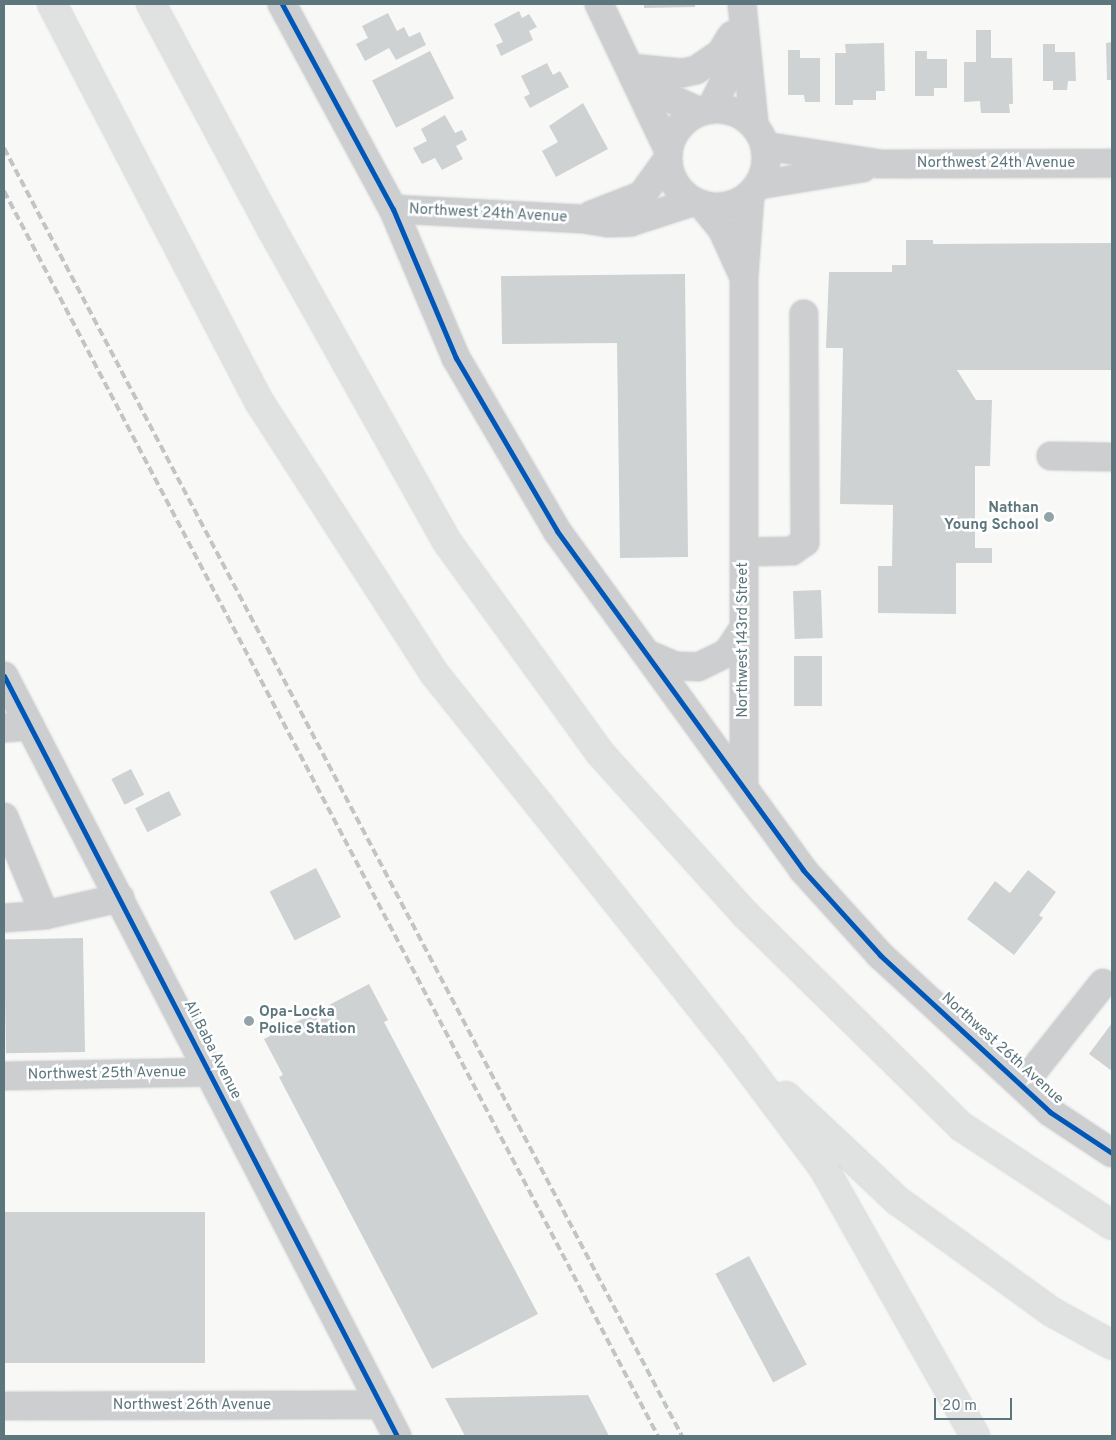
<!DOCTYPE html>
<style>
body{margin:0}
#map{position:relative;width:1116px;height:1440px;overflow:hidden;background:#f8f8f7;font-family:Overpass,sans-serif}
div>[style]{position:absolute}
.building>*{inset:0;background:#cfd2d2;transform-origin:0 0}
.roads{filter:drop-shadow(0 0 1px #d4d6d6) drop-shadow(0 0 1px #d4d6d6)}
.minor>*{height:28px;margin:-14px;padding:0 14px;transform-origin:14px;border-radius:14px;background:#cdcecf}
.minor>.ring{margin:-14px;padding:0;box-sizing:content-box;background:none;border:28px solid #cdcecf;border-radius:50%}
.major>*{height:28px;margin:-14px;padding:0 14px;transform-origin:14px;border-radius:14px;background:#e0e2e2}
.rail>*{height:4px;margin-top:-2px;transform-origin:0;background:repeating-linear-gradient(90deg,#c2c5c6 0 8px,transparent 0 12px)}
.cycleway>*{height:5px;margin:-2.5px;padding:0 2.5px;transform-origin:2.5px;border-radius:2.5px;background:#0057b8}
.dots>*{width:14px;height:14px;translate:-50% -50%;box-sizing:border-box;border:2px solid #fff;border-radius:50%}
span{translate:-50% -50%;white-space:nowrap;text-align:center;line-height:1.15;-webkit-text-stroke:5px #fff;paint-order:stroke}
.street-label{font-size:15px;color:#5d767e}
.poi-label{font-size:15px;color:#5d767e;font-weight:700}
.right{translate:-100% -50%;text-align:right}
.left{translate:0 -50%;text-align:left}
.frame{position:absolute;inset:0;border:5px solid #5d767e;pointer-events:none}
.scale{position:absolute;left:934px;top:1398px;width:78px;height:22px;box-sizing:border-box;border:2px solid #5d767e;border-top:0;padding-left:6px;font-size:15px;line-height:18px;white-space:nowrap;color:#5d767e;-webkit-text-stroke:4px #fff;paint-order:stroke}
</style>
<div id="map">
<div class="building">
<div style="clip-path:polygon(644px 4px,695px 4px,695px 7px,644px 8px)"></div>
<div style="clip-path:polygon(519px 11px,522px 18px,529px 14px,537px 27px,529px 31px,533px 40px,501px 56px,496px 45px,503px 42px,494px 24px)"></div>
<div style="clip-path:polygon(388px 13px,397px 31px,404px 27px,409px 37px,420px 32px,426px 45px,396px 60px,389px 48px,365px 61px,356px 44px,368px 38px,362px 26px)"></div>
<div style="clip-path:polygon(976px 30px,991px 30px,991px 58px,1012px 58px,1013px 104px,1009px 104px,1010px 113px,981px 113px,980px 101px,964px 102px,964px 62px,976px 62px)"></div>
<div style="clip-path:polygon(1112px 42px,1112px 80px,1107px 80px,1106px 43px)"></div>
<div style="clip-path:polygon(884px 43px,885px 91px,876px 91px,876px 100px,853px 100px,853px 105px,835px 105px,835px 53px,846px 53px,845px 44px)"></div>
<div style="clip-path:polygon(1043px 44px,1055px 44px,1055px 52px,1075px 52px,1076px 81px,1068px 81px,1067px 90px,1053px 90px,1053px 81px,1043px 81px)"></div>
<div style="clip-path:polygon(788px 50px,800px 50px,800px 58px,820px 58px,820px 102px,805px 102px,804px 95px,788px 95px)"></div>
<div style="left:430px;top:51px;width:53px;height:65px;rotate:63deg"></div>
<div style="clip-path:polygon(915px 51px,927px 51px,927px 59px,947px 59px,947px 88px,934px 88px,934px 96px,915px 96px)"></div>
<div style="clip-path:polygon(547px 63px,553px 75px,560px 71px,569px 87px,530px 108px,524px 97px,530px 94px,521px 76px)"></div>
<div style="clip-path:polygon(583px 103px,608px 149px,556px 177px,542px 151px,558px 142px,549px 126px)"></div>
<div style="clip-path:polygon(445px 115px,455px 133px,462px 130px,467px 140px,456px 146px,463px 159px,442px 170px,435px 158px,422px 164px,413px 148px,427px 141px,421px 129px)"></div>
<div style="clip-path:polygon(906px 240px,933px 240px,933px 244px,1112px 243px,1112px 370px,957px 370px,976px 400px,992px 400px,990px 466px,975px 466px,975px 548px,992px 548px,992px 563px,956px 563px,956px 614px,878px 613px,878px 566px,892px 566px,893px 505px,840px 504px,843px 348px,826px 348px,829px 272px,892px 272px,892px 265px,906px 265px)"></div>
<div style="clip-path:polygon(685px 274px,688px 557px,620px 558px,617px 343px,502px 344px,501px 276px)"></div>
<div style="left:821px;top:590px;width:48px;height:28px;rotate:88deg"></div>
<div style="left:794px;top:656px;width:28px;height:50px"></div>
<div style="left:131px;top:769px;width:29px;height:22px;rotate:63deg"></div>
<div style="left:169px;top:791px;width:27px;height:38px;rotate:63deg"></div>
<div style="left:316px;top:868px;width:55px;height:52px;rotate:63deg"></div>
<div style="clip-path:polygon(1028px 870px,1056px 892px,1039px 915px,1043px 918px,1014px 955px,967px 919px,995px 881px,1010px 893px)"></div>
<div style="left:83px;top:938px;width:114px;height:79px;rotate:89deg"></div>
<div style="clip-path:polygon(369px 984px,388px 1020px,384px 1022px,538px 1314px,432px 1369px,279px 1077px,283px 1075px,264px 1039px)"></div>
<div style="clip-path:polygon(1112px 1023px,1112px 1071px,1089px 1054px)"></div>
<div style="left:205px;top:1212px;width:151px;height:201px;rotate:90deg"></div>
<div style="left:749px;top:1256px;width:123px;height:38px;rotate:62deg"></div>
<div style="clip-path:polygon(588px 1395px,609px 1436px,465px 1436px,445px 1398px)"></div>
</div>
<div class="roads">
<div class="minor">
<div style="left:282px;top:4px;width:233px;rotate:61.6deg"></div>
<div style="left:393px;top:209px;width:162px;rotate:67.1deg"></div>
<div style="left:456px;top:358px;width:200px;rotate:59.7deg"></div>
<div style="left:557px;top:531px;width:419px;rotate:54deg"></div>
<div style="left:803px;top:870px;width:115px;rotate:47.8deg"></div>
<div style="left:880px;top:955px;width:231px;rotate:42.7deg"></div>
<div style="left:1050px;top:1112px;width:74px;rotate:33.5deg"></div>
<div style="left:599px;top:4px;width:161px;rotate:64.6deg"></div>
<div style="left:742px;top:4px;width:120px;rotate:84.2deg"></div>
<div style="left:632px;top:68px;width:50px;rotate:5.7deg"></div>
<div style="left:682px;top:73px;width:14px;rotate:-12deg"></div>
<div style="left:696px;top:70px;width:30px;rotate:-34deg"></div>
<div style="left:721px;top:53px;width:17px;rotate:-59deg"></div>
<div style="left:637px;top:72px;width:32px;rotate:44deg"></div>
<div style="left:660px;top:94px;width:43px;rotate:23.6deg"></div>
<div style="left:711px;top:108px;width:38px;rotate:-63deg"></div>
<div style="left:728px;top:74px;width:39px;rotate:-84deg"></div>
<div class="ring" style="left:668px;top:109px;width:70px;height:70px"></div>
<div style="left:765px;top:146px;width:116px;rotate:8.9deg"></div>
<div style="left:880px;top:164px;width:232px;rotate:-0.2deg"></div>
<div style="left:759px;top:185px;width:105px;rotate:-9.3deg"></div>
<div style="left:704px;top:207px;width:28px;rotate:51deg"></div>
<div style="left:722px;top:229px;width:48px;rotate:65.6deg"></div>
<div style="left:393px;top:209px;width:190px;rotate:3deg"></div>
<div style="left:583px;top:219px;width:25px;rotate:9deg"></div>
<div style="left:608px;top:223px;width:23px;rotate:-2deg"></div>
<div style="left:631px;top:222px;width:65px;rotate:-17.9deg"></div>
<div style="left:591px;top:215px;width:55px;rotate:-21.4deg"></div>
<div style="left:642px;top:195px;width:44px;rotate:-54.2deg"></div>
<div style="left:1051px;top:456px;width:61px;rotate:0.9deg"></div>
<div style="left:744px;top:552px;width:48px;rotate:-1.2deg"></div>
<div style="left:792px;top:551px;width:16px;rotate:-35deg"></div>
<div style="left:805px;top:542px;width:228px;rotate:-90.3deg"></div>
<div style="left:647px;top:654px;width:30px;rotate:23deg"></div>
<div style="left:675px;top:666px;width:23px;rotate:2deg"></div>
<div style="left:698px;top:667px;width:32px;rotate:-26deg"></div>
<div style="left:727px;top:653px;width:30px;rotate:-56deg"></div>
<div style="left:4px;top:676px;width:856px;rotate:62.66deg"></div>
<div style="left:4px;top:728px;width:26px;rotate:-4deg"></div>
<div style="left:744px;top:785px;width:508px;rotate:-90deg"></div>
<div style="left:744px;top:277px;width:82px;rotate:-85.8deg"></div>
<div style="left:4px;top:817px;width:106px;rotate:67.3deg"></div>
<div style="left:4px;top:918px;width:41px;rotate:-4.2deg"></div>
<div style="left:45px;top:915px;width:77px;rotate:-12.8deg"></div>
<div style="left:4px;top:1076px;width:206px;rotate:-1.1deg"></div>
<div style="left:1022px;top:1085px;width:130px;rotate:-51.5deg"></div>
<div style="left:4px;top:1406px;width:377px;rotate:-0.2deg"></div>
</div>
<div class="major">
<div style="left:52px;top:4px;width:450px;rotate:62.5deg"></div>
<div style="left:260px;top:403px;width:321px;rotate:57.2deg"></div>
<div style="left:434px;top:673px;width:477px;rotate:51.4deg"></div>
<div style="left:732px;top:1046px;width:151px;rotate:53.1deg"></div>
<div style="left:823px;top:1167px;width:309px;rotate:60.5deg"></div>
<div style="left:151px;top:4px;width:254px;rotate:61.8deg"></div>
<div style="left:271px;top:228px;width:361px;rotate:60.7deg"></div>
<div style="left:448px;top:543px;width:259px;rotate:54.1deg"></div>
<div style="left:600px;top:753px;width:218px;rotate:48deg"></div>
<div style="left:746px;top:915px;width:303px;rotate:44.5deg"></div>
<div style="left:962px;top:1127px;width:179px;rotate:33.2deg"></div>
<div style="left:786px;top:1096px;width:154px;rotate:43.2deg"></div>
<div style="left:898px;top:1201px;width:190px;rotate:35.8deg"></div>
<div style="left:1052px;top:1312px;width:68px;rotate:28.8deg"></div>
</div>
</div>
<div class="rail">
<div style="left:4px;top:148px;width:1456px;rotate:62.24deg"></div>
<div style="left:4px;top:191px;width:1406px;rotate:62.29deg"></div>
</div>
<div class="cycleway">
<div style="left:282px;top:4px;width:233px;rotate:61.6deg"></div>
<div style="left:393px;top:209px;width:162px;rotate:67.1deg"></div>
<div style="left:456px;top:358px;width:200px;rotate:59.7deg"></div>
<div style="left:557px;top:531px;width:419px;rotate:54deg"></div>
<div style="left:803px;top:870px;width:115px;rotate:47.8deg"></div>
<div style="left:880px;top:955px;width:231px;rotate:42.7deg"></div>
<div style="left:1050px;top:1112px;width:74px;rotate:33.5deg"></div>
<div style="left:4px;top:676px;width:856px;rotate:62.66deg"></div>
</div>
<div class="dots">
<div style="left:1049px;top:517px;background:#93a4a8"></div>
<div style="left:249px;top:1021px;background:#93a4a8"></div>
</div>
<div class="street-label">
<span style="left:996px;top:164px">Northwest 24th Avenue</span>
<span style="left:488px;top:214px;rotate:3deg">Northwest 24th Avenue</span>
<span style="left:744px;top:640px;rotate:-90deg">Northwest 143rd Street</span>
<span style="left:1002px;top:1049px;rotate:42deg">Northwest 26th Avenue</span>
<span style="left:212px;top:1050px;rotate:63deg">Ali Baba Avenue</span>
<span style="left:107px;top:1074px;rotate:-1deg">Northwest 25th Avenue</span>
<span style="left:192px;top:1406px">Northwest 26th Avenue</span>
</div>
<div class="poi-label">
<span class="right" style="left:1039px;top:517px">Nathan<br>Young School</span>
<span class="left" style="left:259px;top:1021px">Opa-Locka<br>Police Station</span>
</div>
<div class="frame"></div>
<div class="scale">20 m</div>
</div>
